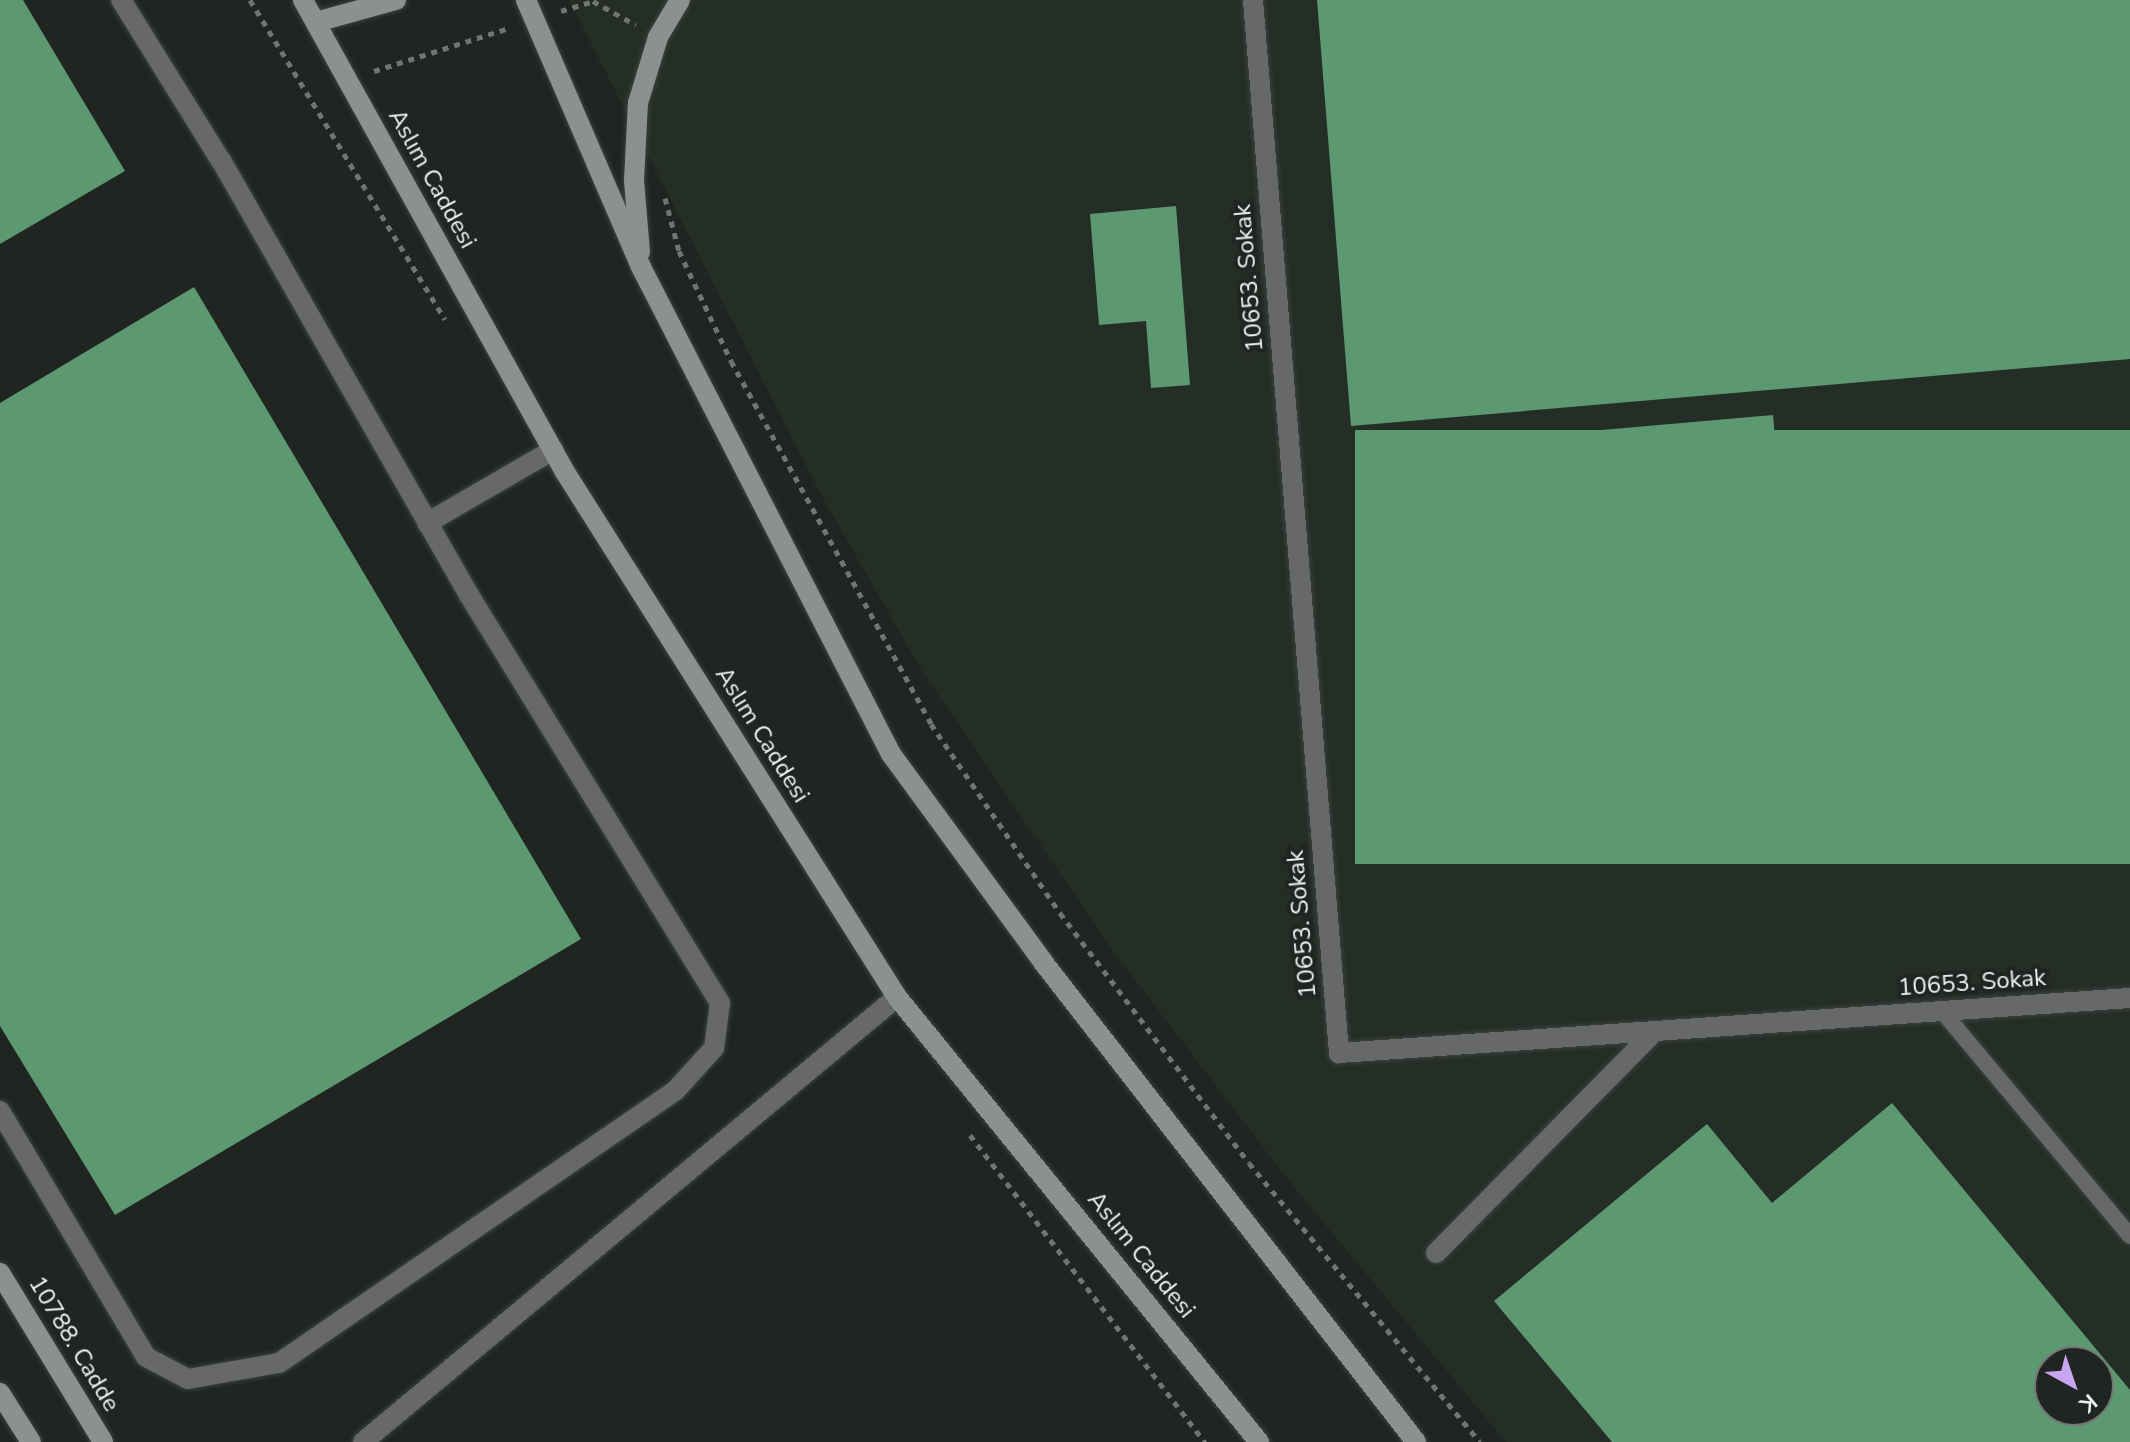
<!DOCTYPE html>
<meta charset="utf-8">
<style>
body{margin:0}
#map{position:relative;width:2130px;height:1442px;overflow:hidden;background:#202522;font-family:"Nunito Sans",sans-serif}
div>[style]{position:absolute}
.built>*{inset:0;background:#242e27}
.building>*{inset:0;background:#5d9970;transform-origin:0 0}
.path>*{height:5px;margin-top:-2.5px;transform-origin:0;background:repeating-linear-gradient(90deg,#717572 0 6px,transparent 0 12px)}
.roads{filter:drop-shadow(0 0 2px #3d423f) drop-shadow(0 0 2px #3d423f)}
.lane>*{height:16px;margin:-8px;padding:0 8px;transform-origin:8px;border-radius:8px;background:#676968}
.street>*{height:20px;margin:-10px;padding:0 10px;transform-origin:10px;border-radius:10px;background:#676968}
.secondary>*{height:20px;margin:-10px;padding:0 10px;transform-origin:10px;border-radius:10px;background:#8d918e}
span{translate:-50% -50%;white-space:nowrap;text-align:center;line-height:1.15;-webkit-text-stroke:8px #202522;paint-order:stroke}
.street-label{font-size:24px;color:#eef1ee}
.north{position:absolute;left:2034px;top:1346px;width:80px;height:80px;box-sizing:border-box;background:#202522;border:2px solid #727774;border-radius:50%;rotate:140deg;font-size:22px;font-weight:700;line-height:32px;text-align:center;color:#eef1ee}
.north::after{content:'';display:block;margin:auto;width:28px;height:36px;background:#c6a6f0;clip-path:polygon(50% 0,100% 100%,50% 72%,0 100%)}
</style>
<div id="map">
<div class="built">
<div style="clip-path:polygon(evenodd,569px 0,2130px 0,2130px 1442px,1506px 1442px,1289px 1181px,1113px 951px,922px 671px,820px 493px,569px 0,2050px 1362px,2098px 1362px,2098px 1410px,2050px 1410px,2050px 1362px)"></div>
</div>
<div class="building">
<div style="clip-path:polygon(0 0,23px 0,125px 171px,0 244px)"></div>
<div style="clip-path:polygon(1317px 0,2130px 0,2130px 359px,1351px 426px)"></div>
<div style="clip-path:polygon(1176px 206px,1190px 385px,1151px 388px,1146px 321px,1099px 325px,1090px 214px)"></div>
<div style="clip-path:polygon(194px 287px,581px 939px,115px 1215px,0 1026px,0 403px)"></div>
<div style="left:1773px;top:415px;width:37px;height:209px;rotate:85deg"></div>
<div style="left:2130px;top:430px;width:434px;height:775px;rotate:90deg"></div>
<div style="clip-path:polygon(evenodd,1892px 1103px,2130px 1390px,2130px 1442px,1612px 1442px,1494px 1301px,1707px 1124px,1772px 1203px,1892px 1103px,2050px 1362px,2098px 1362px,2098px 1410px,2050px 1410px,2050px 1362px)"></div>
</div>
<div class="path">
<div style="left:250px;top:0;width:374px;rotate:58.6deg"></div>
<div style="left:593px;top:1px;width:49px;rotate:29.2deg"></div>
<div style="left:561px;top:11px;width:34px;rotate:-17deg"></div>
<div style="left:374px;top:71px;width:142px;rotate:-17.7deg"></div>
<div style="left:665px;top:198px;width:55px;rotate:75.2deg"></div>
<div style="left:679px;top:251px;width:122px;rotate:64.7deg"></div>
<div style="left:731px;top:361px;width:414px;rotate:61.1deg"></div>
<div style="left:931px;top:724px;width:229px;rotate:55.7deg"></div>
<div style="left:1060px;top:913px;width:313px;rotate:52.9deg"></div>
<div style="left:1249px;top:1163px;width:362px;rotate:50.4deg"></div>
<div style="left:970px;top:1135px;width:387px;rotate:52.6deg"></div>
</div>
<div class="roads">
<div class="lane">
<div style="left:1942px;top:1011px;width:293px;rotate:50.1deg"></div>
</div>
<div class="street">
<div style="left:1253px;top:0;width:1057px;rotate:85.33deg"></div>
<div style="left:1339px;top:1053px;width:793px;rotate:-3.98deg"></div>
<div style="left:427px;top:523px;width:146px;rotate:-30.1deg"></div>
<div style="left:0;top:1111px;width:286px;rotate:59.3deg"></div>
<div style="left:146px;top:1357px;width:47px;rotate:27.6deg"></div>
<div style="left:188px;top:1379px;width:92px;rotate:-10deg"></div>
<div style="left:279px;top:1363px;width:480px;rotate:-34.5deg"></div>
<div style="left:675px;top:1091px;width:58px;rotate:-47.8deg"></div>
<div style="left:714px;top:1048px;width:45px;rotate:-82.4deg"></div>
<div style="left:720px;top:1003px;width:479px;rotate:-121.6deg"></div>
<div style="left:469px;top:595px;width:500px;rotate:-119.7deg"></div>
<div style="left:221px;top:161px;width:190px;rotate:-121.8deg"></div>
<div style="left:1436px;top:1253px;width:310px;rotate:-45.4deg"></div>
<div style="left:363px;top:1442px;width:695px;rotate:-39.81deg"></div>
</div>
<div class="secondary">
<div style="left:303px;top:0;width:540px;rotate:60.97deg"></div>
<div style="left:565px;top:472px;width:621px;rotate:57.69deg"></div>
<div style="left:897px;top:997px;width:574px;rotate:50.87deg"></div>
<div style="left:526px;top:0;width:291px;rotate:66.7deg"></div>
<div style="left:641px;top:267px;width:547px;rotate:62.83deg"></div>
<div style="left:891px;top:754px;width:258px;rotate:53.8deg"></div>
<div style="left:1043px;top:962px;width:608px;rotate:52.15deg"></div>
<div style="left:316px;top:22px;width:83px;rotate:-15.4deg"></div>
<div style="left:640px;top:252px;width:71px;rotate:-94.8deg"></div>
<div style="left:634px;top:181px;width:78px;rotate:-87.1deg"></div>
<div style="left:638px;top:103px;width:69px;rotate:-73.1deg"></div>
<div style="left:658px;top:37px;width:43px;rotate:-59.3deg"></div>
<div style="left:0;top:1273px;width:198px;rotate:58.6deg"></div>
<div style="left:0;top:1393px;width:58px;rotate:57.7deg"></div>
</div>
</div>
<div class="street-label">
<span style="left:432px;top:179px;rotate:61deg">Aslım Caddesi</span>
<span style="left:1249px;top:278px;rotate:-95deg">10653. Sokak</span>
<span style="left:762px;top:735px;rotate:58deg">Aslım Caddesi</span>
<span style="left:1302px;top:924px;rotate:-95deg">10653. Sokak</span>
<span style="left:1972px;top:983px;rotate:-4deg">10653. Sokak</span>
<span style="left:1141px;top:1255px;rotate:51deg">Aslım Caddesi</span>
<span style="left:74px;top:1344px;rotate:59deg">10788. Cadde</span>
</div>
<div class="north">K</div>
</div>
